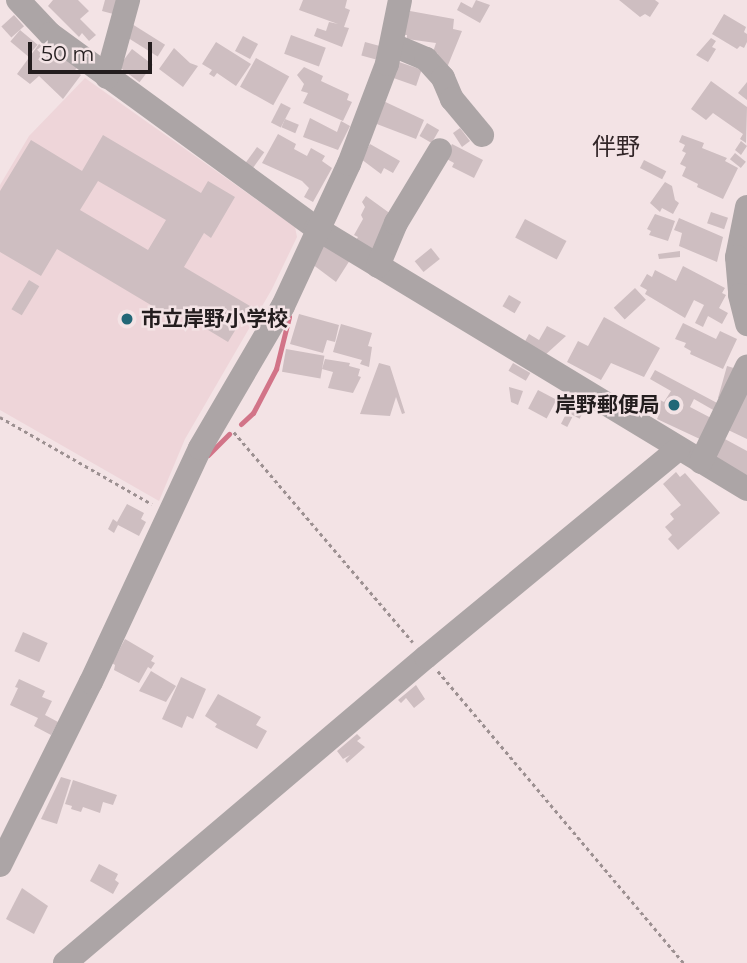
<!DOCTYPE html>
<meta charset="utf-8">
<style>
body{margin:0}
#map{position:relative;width:747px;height:963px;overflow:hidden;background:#f3e3e5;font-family:Montserrat,"Noto Sans JP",sans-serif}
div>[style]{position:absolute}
.built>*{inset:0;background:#eed5d9}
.stream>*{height:5px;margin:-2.5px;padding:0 2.5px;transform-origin:2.5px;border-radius:2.5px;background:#d27488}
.building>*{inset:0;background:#cebec1;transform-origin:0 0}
.path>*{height:2.5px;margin-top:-1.25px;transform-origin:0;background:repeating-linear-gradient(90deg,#9c9091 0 3.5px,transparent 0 7px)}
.minor>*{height:24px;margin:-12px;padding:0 12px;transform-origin:12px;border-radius:12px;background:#aca5a6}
.dots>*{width:19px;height:19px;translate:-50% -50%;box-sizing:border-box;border:4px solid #f3e3e5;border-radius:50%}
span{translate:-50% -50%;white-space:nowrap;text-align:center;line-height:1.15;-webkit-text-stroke:5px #f3e3e5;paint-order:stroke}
.poi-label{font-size:21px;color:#231d1e;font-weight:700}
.left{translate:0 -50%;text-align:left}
.right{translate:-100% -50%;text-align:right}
.quarter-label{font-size:24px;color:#322628}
.scale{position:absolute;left:28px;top:42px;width:124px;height:32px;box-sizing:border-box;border:4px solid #231d1e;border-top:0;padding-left:9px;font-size:21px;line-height:24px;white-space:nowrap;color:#231d1e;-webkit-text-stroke:5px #f3e3e5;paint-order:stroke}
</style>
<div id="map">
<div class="built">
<div style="clip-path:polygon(85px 78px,295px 227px,297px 237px,272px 289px,185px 439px,159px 501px,0 410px,0 185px,29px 136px)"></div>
</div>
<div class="stream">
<div style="left:241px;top:424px;width:16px;rotate:-43deg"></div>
<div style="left:253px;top:413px;width:50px;rotate:-62.4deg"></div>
<div style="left:276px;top:369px;width:54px;rotate:-76deg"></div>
<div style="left:208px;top:455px;width:30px;rotate:-45deg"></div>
</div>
<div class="building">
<div style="clip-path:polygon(53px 0,78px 0,89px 11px,80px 19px,96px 35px,89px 41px,82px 33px,79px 37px,48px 6px)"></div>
<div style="clip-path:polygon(105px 0,122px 0,117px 15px,102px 11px)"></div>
<div style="clip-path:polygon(303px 0,347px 0,345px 8px,350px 10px,344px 27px,349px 28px,342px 47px,314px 36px,317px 28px,326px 31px,329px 22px,338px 24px,299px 10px)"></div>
<div style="clip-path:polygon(476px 0,490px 5px,480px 23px,457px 10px,461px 2px,472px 8px)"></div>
<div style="clip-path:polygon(619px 0,655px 0,659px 3px,650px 17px,645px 14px,640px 17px)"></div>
<div style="clip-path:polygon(410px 11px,454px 19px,453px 29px,462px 31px,446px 70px,435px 63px,438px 54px,433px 52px,436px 43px,407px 39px,407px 35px,402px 35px)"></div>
<div style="clip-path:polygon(724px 14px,746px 27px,744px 32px,747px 34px,747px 42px,744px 48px,740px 46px,737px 49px,712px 34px)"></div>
<div style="left:14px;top:15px;width:15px;height:17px;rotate:48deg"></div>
<div style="left:132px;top:24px;width:39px;height:14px;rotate:32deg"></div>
<div style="left:20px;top:30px;width:23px;height:15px;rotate:40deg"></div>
<div style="left:291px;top:35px;width:37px;height:20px;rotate:20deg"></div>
<div style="left:243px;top:36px;width:17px;height:17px;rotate:28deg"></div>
<div style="clip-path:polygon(711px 38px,716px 41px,712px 47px,716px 49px,708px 62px,696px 55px)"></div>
<div style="clip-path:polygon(216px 42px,251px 64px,236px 86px,217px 73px,214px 77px,209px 74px,212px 70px,202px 64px)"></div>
<div style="left:365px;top:42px;width:20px;height:14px;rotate:15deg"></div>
<div style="clip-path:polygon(39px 44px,60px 60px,63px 56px,78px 67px,75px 70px,81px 75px,63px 99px,39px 76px,30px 84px,17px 74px)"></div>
<div style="clip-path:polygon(174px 48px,190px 63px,198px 66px,183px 87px,159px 69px)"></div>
<div style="left:132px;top:49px;width:26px;height:22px;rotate:37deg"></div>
<div style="left:256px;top:58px;width:38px;height:33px;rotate:29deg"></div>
<div style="left:399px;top:62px;width:24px;height:17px;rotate:19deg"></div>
<div style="clip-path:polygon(304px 67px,323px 76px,321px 81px,349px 94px,347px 100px,352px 102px,343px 121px,303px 103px,308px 93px,301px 91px,304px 84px,297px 75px)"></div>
<div style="clip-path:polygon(711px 81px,747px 107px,746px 143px,740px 139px,743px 134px,713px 113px,706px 120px,691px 109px)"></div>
<div style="clip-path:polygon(747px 82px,747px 100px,738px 93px)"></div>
<div style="clip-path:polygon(379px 99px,424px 120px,416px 139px,369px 121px)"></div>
<div style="left:281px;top:103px;width:11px;height:22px;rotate:27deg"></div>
<div style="clip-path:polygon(310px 118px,337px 132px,341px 121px,350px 126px,338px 150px,303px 137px)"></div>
<div style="left:285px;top:119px;width:15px;height:9px;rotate:23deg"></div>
<div style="left:427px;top:123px;width:14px;height:15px;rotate:30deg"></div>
<div style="clip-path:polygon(460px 128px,470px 141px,462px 147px,453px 133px)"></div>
<div style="clip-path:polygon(278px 134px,296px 144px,294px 149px,307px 156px,311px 148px,325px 156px,322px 161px,332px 168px,313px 202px,304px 197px,309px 188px,302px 181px,262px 163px)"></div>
<div style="clip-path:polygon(evenodd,103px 135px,201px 193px,208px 181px,235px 197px,211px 238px,204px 233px,184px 267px,250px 306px,228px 342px,175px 310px,171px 317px,57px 249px,41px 276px,0 252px,0 191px,31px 140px,82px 171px,103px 135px,98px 181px,166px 220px,148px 250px,80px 210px,98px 181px)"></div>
<div style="clip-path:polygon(682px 135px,704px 143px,702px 148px,727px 158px,725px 161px,738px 168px,723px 199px,697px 187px,698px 184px,682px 176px,686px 167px,680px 164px,686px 153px,682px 151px,685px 145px,679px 142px)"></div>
<div style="clip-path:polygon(741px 141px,747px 146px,741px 155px,735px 150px)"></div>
<div style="clip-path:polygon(370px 144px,400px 161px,393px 173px,384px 168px,381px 174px,361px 159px)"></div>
<div style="clip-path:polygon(452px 144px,483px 160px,474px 178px,452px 167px,454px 163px,445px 158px)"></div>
<div style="left:257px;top:147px;width:9px;height:24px;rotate:36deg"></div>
<div style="left:735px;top:153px;width:14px;height:8px;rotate:39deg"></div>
<div style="left:644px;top:160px;width:25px;height:9px;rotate:27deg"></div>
<div style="clip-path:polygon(665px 182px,672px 186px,675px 200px,679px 203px,673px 214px,662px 208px,660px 212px,650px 203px)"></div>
<div style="clip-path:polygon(366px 196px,395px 217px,375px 251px,356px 240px,358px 237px,354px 235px,363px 219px,361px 215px,365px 207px,362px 202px)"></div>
<div style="left:711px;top:212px;width:18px;height:12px;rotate:19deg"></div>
<div style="clip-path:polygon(655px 214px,675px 221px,668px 241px,649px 235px,651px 231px,647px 229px)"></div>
<div style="clip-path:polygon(679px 218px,723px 237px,717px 262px,679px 246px,682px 233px,674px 230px)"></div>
<div style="left:525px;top:219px;width:47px;height:21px;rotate:28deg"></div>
<div style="clip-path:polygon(323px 244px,350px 260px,336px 282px,312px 264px)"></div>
<div style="left:431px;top:248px;width:14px;height:21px;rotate:51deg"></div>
<div style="clip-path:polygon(680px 251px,680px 257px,659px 259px,658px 254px)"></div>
<div style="clip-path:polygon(683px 266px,725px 288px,722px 293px,726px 295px,719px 308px,728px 313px,722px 324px,708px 316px,703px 327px,695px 323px,704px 305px,694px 300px,685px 318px,645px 294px,647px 290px,640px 286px,647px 274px,652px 277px,655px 270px,676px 281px)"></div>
<div style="left:29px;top:280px;width:12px;height:34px;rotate:31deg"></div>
<div style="left:635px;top:288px;width:16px;height:29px;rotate:47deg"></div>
<div style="left:509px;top:295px;width:14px;height:13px;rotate:30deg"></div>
<div style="clip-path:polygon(299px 314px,339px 325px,335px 342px,327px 340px,323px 353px,290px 344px)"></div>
<div style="clip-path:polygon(604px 317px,660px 348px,644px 377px,611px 363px,601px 380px,567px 362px,578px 341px,588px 346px)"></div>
<div style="clip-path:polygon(683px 323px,716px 339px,720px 331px,737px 339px,723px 369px,690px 354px,691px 351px,684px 347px,686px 343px,675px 339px)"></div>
<div style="clip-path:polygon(341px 324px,372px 333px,368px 346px,372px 347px,369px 367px,360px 364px,362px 360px,333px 352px)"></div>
<div style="clip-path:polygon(547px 326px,566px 336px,544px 356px,523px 345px,529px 334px,539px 340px)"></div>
<div style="left:286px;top:349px;width:39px;height:23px;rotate:10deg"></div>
<div style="clip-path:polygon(325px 359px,350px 363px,349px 366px,360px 369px,358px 376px,361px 377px,353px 393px,328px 388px,333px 372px,322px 369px)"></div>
<div style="clip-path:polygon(379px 363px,390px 366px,405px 413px,402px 414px,396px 397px,390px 416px,360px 414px)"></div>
<div style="left:513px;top:363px;width:20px;height:9px;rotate:30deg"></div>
<div style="clip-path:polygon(727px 366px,737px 369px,725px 401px,718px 398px)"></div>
<div style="clip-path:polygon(655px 370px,719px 404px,715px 411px,694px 399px,690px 407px,713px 419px,702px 440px,657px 419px,660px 412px,655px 409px,660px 400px,664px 402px,671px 391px,650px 379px)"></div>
<div style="clip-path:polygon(747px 384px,747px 439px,724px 428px)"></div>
<div style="clip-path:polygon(509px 387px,523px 391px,518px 405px,511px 402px)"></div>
<div style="left:538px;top:390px;width:21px;height:21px;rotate:28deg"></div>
<div style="left:571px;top:403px;width:15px;height:10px;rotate:28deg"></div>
<div style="left:566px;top:414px;width:7px;height:11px;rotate:27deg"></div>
<div style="clip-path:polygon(723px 438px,747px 451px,747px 478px,711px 459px)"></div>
<div style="clip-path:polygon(676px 472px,680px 477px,685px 473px,720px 513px,678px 550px,668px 539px,672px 535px,665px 527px,674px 519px,670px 514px,681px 505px,663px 484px)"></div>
<div style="clip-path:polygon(127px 504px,144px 513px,141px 519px,146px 522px,139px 536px,118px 525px,114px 533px,108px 529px,113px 519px,117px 522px)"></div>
<div style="left:23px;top:632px;width:27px;height:21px;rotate:24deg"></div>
<div style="clip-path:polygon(125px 639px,154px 656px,151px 661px,155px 663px,151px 669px,148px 667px,139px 683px,114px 670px,115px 665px,112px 663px)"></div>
<div style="clip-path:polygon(151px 671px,176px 686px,166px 702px,139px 691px)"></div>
<div style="clip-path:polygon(181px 677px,206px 689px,193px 719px,187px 716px,182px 728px,162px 719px)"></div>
<div style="clip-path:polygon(19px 679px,45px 691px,42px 697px,52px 701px,45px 715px,58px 722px,51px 735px,34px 726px,38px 718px,10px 705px,18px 688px,15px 687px)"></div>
<div style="clip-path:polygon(416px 685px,425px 699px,414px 708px,406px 698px,401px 703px,398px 700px)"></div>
<div style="clip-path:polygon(218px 694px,261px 717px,256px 725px,267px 731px,257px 749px,215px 727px,217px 724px,205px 716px)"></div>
<div style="clip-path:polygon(357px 734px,361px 738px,357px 741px,365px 747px,347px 763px,345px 760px,350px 755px,343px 759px,337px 751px)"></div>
<div style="clip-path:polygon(61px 777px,71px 780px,57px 824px,41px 819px)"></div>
<div style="clip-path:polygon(73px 780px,117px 795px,113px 805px,103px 802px,100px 813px,83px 807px,81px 812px,71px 809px,72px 806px,65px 804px)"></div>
<div style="clip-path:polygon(99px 864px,118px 874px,115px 880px,119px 883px,113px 894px,90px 881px)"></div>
<div style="clip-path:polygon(22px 888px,48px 906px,34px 934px,6px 919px)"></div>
</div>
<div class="path">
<div style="left:0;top:417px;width:175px;rotate:29.8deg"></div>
<div style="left:234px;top:432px;width:276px;rotate:49.6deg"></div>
<div style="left:438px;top:671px;width:382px;rotate:49.9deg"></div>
</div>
<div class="minor">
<div style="left:18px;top:0;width:47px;rotate:46.7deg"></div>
<div style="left:50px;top:34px;width:329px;rotate:36.1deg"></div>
<div style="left:316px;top:228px;width:504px;rotate:31.2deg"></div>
<div style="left:393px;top:45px;width:36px;rotate:23deg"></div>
<div style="left:426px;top:59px;width:25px;rotate:48deg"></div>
<div style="left:443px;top:78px;width:23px;rotate:67deg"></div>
<div style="left:452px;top:99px;width:47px;rotate:50.2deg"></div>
<div style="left:107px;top:77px;width:80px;rotate:-74.7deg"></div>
<div style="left:747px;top:207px;width:51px;rotate:101.3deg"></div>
<div style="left:737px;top:257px;width:38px;rotate:85deg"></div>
<div style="left:740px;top:295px;width:30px;rotate:76deg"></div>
<div style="left:378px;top:266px;width:47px;rotate:-67.3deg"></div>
<div style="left:396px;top:223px;width:85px;rotate:-58.9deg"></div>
<div style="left:701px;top:462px;width:106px;rotate:-64.2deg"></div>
<div style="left:0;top:865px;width:204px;rotate:-63.6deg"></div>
<div style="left:91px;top:682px;width:258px;rotate:-65deg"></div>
<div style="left:200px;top:448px;width:164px;rotate:-59.7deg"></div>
<div style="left:283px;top:306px;width:157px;rotate:-65.1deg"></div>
<div style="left:349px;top:164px;width:107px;rotate:-69.2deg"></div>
<div style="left:387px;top:64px;width:65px;rotate:-78.5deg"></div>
<div style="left:65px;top:963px;width:473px;rotate:-40.3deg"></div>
<div style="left:426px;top:657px;width:327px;rotate:-39.5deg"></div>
</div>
<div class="dots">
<div style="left:127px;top:319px;background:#226777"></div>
<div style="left:674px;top:405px;background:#226777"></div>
</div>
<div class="poi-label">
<span class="left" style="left:141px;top:319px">市立岸野小学校</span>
<span class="right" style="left:660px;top:405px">岸野郵便局</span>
</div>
<div class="quarter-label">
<span style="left:616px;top:147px">伴野</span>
</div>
<div class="scale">50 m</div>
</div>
